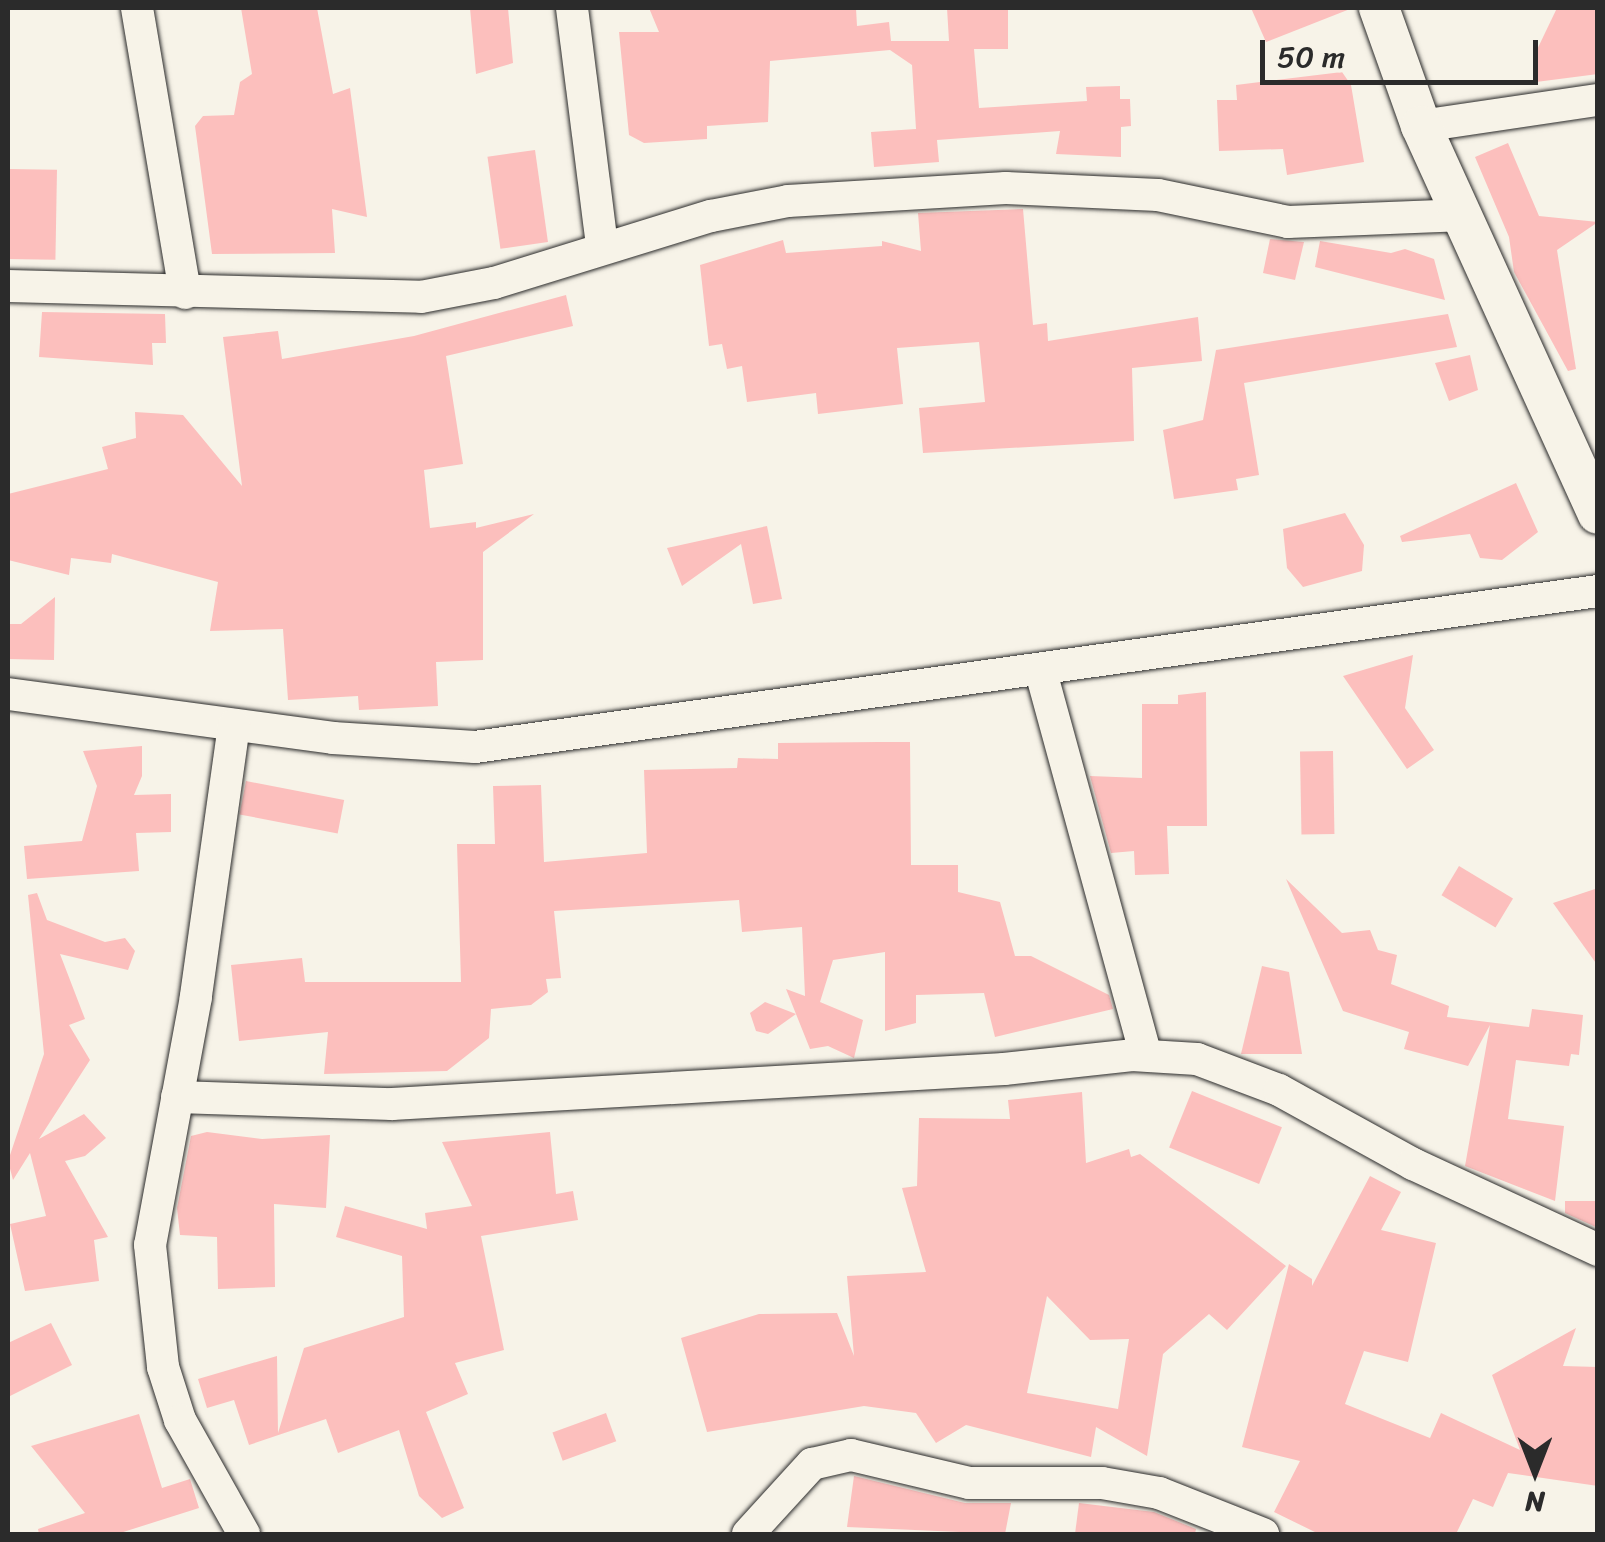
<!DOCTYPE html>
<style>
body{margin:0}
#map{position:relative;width:1605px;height:1542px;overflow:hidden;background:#f7f3e8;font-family:Sriracha,sans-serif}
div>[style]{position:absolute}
.building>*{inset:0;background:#fcbfbd;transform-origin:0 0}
.roads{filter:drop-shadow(0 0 2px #2b2b2b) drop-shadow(0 0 2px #2b2b2b)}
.minor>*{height:32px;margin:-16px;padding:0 16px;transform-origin:16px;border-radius:16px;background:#f7f3e8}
.tertiary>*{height:40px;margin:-20px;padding:0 20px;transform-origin:20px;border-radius:20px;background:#f7f3e8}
span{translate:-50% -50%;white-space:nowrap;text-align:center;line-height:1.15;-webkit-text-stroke:10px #f7f3e8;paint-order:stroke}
.frame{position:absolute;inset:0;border:10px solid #2b2b2b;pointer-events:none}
.north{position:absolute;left:1485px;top:1422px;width:100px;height:100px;-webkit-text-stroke:8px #f7f3e8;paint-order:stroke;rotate:180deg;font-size:28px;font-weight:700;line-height:40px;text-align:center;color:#2b2b2b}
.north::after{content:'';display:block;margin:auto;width:35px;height:45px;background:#2b2b2b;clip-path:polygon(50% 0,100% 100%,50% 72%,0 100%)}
.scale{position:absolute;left:1260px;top:40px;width:278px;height:45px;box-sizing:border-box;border:5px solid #2b2b2b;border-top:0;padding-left:12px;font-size:30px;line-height:35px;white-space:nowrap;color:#2b2b2b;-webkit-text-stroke:8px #f7f3e8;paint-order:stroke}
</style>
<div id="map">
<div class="building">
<div style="clip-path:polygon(241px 8px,317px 8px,333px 94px,350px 88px,367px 217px,332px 209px,335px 253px,212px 254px,195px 126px,203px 116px,234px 115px,240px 82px,252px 74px)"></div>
<div style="clip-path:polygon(470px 8px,508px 8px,513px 63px,476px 74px)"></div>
<div style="clip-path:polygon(649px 8px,856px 8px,857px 26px,889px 22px,891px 41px,949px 41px,947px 8px,1008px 8px,1008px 49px,974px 49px,979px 108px,1087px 101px,1086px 87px,1120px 86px,1120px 99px,1130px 99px,1131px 126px,1121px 127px,1121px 157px,1056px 154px,1060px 131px,937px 140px,939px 162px,874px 167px,871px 132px,916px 129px,912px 65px,890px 50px,770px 61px,768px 122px,707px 126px,707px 139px,644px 143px,629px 135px,619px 32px,659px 32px)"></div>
<div style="clip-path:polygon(1251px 8px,1349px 8px,1350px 9px,1266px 42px)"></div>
<div style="clip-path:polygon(1557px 8px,1598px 8px,1598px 74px,1536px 82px,1533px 58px)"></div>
<div style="clip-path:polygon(1342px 72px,1351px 85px,1364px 162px,1287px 175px,1283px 149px,1219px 151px,1217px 100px,1237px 100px,1236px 85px)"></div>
<div style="clip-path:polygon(1508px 143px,1539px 216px,1598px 222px,1557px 250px,1576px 369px,1568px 371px,1514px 272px,1509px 237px,1475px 157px)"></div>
<div style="left:535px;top:150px;width:93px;height:48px;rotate:82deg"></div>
<div style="left:8px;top:169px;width:49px;height:90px;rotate:1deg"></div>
<div style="clip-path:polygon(1023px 209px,1033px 325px,1047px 323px,1048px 341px,1198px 317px,1202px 361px,1132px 368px,1134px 441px,923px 453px,919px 408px,985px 402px,979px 342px,897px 348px,903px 404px,818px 414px,816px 393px,747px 402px,742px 366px,727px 369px,722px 344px,709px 346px,700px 265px,783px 240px,786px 253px,882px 246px,882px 241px,921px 251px,918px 213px)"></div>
<div style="clip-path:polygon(1270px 239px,1304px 242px,1295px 280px,1263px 273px)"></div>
<div style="clip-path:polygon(1320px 241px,1391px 253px,1405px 249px,1434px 259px,1445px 300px,1315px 267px)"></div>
<div style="clip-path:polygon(566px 295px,573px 326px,446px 356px,463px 464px,424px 470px,430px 528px,476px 522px,476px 528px,534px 514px,483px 552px,483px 660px,436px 662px,438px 706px,359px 710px,358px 696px,288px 700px,283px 629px,210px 631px,218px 582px,112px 554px,111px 563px,71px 558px,69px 575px,8px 560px,8px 494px,108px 469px,102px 447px,136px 438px,135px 412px,183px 415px,242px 486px,223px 337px,278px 331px,282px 359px,414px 336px)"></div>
<div style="clip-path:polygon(42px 312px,165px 314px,166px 343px,152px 343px,153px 365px,39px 357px)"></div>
<div style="clip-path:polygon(1448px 314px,1457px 347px,1244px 383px,1259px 475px,1236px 479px,1238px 490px,1174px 499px,1163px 430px,1203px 420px,1216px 350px)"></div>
<div style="clip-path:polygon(1470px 355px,1478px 390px,1449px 401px,1435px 363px)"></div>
<div style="clip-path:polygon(1516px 483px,1538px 532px,1502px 560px,1480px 558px,1470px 534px,1402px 542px,1400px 536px)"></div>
<div style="clip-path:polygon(1345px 513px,1364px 545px,1362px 571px,1303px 587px,1287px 568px,1283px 529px)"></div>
<div style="clip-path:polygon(767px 526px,782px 599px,753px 604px,741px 544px,682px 586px,667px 548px)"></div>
<div style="clip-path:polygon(55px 597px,54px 660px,8px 659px,8px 624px,21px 624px)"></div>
<div style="clip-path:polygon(1413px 655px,1405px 708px,1434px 750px,1407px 769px,1343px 676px)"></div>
<div style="clip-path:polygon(1206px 692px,1207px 826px,1167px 826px,1169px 874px,1135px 875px,1134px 851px,1111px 853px,1090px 776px,1142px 778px,1142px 704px,1178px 704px,1178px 695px)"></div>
<div style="clip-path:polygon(878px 742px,910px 742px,911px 865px,958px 865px,958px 892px,1000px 902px,1015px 956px,1031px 956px,1109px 995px,1113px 1009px,995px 1037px,984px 993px,916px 995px,916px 1023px,885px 1031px,885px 952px,833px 960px,820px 1002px,863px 1020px,854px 1058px,828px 1046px,810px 1049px,786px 989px,805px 996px,802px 927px,742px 932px,739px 900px,554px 911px,561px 978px,546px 979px,548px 992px,531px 1005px,491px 1009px,489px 1038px,447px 1071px,324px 1074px,328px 1032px,239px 1041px,231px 965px,302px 958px,305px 982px,461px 982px,457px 844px,495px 844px,493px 786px,541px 785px,544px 862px,647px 853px,644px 770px,737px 768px,738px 758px,778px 759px,778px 743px)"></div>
<div style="clip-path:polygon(142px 746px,142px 776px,134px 795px,171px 794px,171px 832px,136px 833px,139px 871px,27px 879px,24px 846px,82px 841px,97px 786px,83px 751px)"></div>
<div style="left:1333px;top:751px;width:83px;height:33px;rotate:89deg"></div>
<div style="left:246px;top:781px;width:100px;height:34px;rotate:11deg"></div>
<div style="left:1459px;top:866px;width:63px;height:34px;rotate:31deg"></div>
<div style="clip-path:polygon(1286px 879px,1342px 933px,1370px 930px,1378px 950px,1397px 955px,1391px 984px,1449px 1006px,1447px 1017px,1529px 1027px,1532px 1009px,1583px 1015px,1579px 1055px,1571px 1054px,1569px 1066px,1516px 1060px,1508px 1119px,1564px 1126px,1555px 1201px,1465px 1166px,1490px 1025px,1468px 1066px,1404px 1049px,1409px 1032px,1343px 1011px)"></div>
<div style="clip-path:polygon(1598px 888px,1598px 966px,1553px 903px)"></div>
<div style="clip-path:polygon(37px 893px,47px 920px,105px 942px,125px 938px,135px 951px,128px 970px,60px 954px,85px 1019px,69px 1025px,90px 1060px,39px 1139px,84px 1114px,106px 1138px,85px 1156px,65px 1161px,108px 1237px,94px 1240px,99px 1281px,25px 1291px,10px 1224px,46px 1216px,30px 1153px,13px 1180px,8px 1161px,44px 1054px,28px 895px)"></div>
<div style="clip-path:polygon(1262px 966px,1289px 972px,1302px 1054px,1241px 1054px)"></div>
<div style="clip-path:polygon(765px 1002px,796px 1014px,768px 1034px,756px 1031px,750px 1013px)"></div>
<div style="left:1192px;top:1091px;width:97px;height:61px;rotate:22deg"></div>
<div style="clip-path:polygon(evenodd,1082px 1092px,1086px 1163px,1129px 1149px,1131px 1157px,1140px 1154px,1286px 1266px,1227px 1330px,1209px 1314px,1163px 1354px,1147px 1456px,1096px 1427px,1091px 1457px,966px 1425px,936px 1443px,916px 1413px,864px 1406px,707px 1432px,681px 1338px,759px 1314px,837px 1313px,854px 1356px,847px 1276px,926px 1272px,902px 1188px,917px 1186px,919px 1118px,1010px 1119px,1008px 1100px,1082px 1092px,1047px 1296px,1090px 1340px,1129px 1339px,1118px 1409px,1027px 1393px,1047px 1296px)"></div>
<div style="clip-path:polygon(207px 1132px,262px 1139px,330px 1135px,326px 1208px,274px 1204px,275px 1287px,218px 1289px,217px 1237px,180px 1235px,177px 1208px,191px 1136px)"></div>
<div style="clip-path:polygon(550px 1132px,556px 1194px,573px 1191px,578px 1220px,481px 1236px,504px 1350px,455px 1363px,468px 1394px,426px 1412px,464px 1508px,442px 1518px,419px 1496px,399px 1430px,338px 1453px,326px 1419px,249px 1445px,234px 1400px,207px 1408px,198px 1379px,277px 1356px,278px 1433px,304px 1348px,404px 1317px,402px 1256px,336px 1237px,345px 1206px,427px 1229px,425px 1213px,472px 1206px,442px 1142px)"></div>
<div style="clip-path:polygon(1370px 1176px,1401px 1192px,1381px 1230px,1436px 1243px,1408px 1362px,1364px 1351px,1345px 1404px,1430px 1438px,1441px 1413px,1520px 1450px,1492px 1375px,1576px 1328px,1563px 1366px,1598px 1367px,1598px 1486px,1508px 1473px,1493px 1507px,1473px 1499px,1456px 1534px,1319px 1534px,1274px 1512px,1300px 1461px,1242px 1447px,1289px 1264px,1312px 1279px,1312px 1286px)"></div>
<div style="clip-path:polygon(1565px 1201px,1598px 1201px,1598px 1228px,1565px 1213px)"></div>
<div style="clip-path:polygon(51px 1323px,72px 1365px,8px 1397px,8px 1343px)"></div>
<div style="left:606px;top:1413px;width:30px;height:57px;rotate:70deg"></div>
<div style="clip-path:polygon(139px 1414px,162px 1488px,190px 1479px,199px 1508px,117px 1534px,39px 1534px,38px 1529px,85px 1513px,31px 1446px)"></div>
<div style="clip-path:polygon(854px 1476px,965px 1503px,1011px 1503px,1005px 1534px,847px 1527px)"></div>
<div style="clip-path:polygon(1079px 1503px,1154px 1512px,1196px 1529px,1195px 1534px,1075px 1534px)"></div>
</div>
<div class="roads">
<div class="minor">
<div style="left:137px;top:8px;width:289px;rotate:80.4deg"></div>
<div style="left:572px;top:8px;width:241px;rotate:82.8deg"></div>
<div style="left:1421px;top:126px;width:179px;rotate:-8.4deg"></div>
<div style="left:8px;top:286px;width:413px;rotate:1.5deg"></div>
<div style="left:421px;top:297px;width:74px;rotate:-10.9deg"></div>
<div style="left:494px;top:283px;width:227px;rotate:-17.2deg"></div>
<div style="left:711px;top:216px;width:78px;rotate:-11deg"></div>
<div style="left:788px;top:201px;width:218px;rotate:-3.4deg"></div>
<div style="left:1006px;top:188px;width:152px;rotate:2.6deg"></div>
<div style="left:1158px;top:195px;width:133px;rotate:11.7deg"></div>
<div style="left:1288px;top:222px;width:177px;rotate:-2.3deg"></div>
<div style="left:1041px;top:672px;width:397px;rotate:74.7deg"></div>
<div style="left:8px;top:694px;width:328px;rotate:7.7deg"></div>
<div style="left:333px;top:738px;width:142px;rotate:3.6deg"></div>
<div style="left:475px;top:747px;width:1134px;rotate:-7.91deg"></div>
<div style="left:234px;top:725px;width:275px;rotate:98deg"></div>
<div style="left:196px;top:997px;width:252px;rotate:100.5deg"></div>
<div style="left:150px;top:1245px;width:123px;rotate:83.9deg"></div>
<div style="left:163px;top:1367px;width:56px;rotate:72.2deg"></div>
<div style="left:180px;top:1420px;width:131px;rotate:60.7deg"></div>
<div style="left:177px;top:1097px;width:215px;rotate:1.9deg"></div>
<div style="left:392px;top:1104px;width:613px;rotate:-3.27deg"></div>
<div style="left:1004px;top:1069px;width:129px;rotate:-6.2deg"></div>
<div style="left:1132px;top:1055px;width:65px;rotate:3.5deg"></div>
<div style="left:1197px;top:1059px;width:88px;rotate:20.7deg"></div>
<div style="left:1279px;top:1090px;width:153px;rotate:28.9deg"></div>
<div style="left:1413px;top:1164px;width:204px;rotate:24.9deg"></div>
<div style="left:748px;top:1534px;width:95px;rotate:-47.6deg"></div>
<div style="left:812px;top:1464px;width:40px;rotate:-13deg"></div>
<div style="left:851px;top:1455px;width:121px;rotate:13.3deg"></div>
<div style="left:969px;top:1483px;width:133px"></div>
<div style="left:1102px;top:1483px;width:58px;rotate:10deg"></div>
<div style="left:1159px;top:1493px;width:112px;rotate:21.5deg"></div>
</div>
<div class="tertiary">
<div style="left:1379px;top:8px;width:125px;rotate:70.4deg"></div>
<div style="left:1421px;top:126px;width:426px;rotate:65.5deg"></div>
</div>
</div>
<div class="frame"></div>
<div class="north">N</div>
<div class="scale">50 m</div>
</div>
